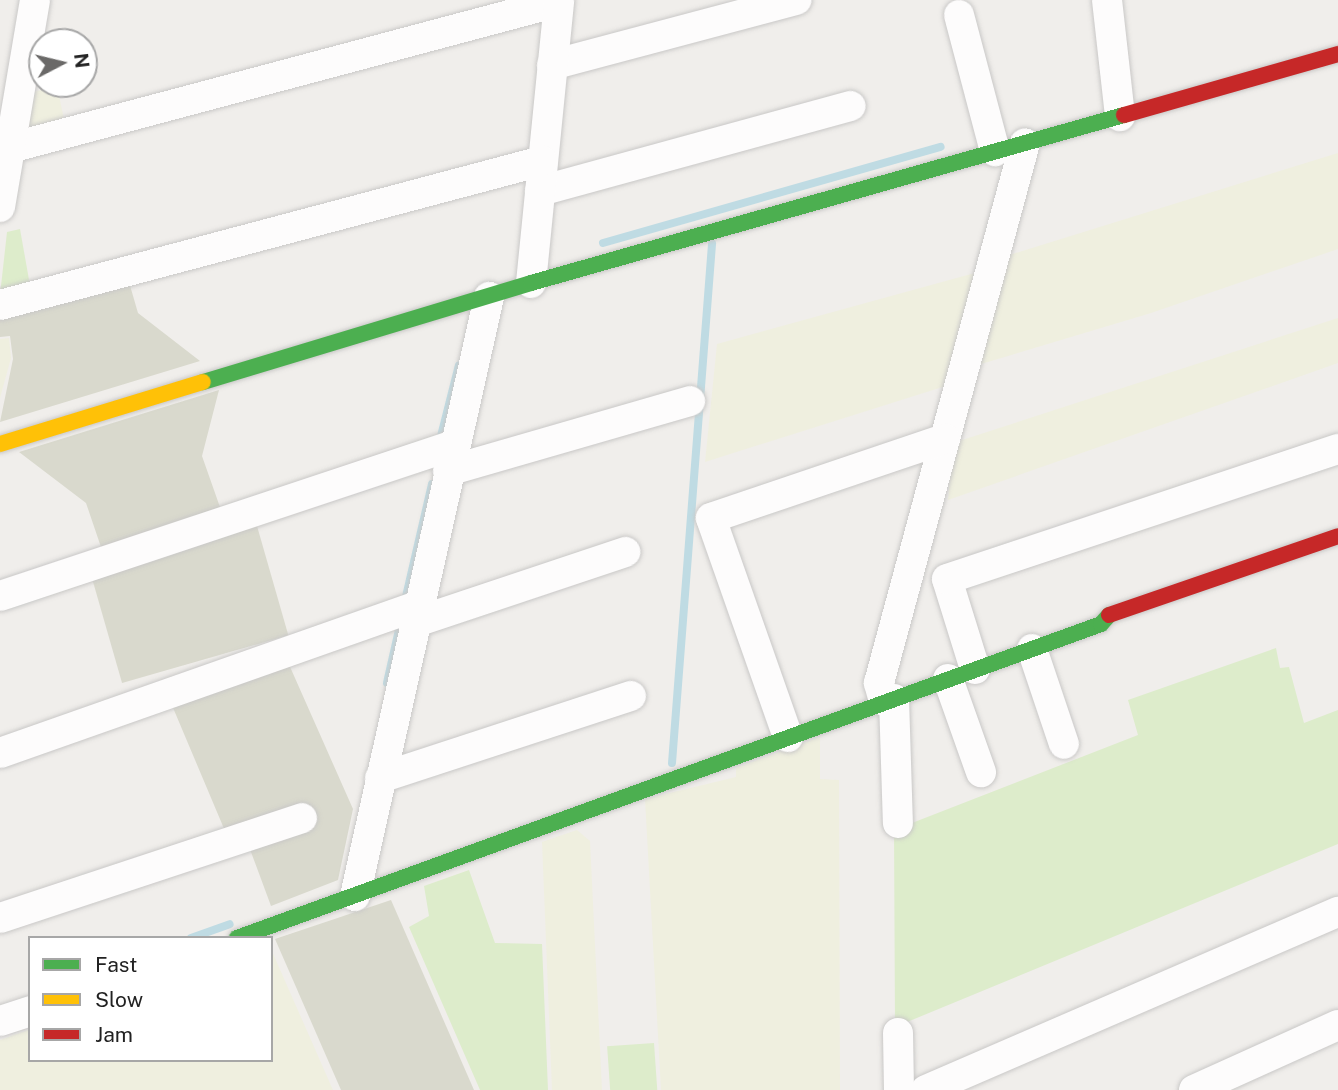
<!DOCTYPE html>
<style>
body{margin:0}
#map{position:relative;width:1338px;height:1090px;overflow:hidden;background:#f0eeeb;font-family:"Public Sans",sans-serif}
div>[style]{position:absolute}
.construction>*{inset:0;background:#d9d9cd;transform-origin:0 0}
.farmland>*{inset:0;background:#efefdf}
.grass>*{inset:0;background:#ddeccb;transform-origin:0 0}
.stream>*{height:8px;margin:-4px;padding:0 4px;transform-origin:4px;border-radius:4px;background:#bfdbe3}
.roads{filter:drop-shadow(0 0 2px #c9c8c7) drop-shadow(0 0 2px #c9c8c7)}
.street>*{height:30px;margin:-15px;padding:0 15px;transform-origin:15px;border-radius:15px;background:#fdfcfc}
.fast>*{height:16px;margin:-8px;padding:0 8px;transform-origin:8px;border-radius:8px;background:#4caf50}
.slow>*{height:16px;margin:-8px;padding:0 8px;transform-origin:8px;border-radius:8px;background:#ffc107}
.jam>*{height:16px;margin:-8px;padding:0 8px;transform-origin:8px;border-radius:8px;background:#c62828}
span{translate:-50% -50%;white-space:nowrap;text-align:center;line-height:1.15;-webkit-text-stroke:6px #fff;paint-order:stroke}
.legend{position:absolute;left:28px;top:936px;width:245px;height:126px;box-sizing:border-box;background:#fff;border:2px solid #a7a7a7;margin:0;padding:9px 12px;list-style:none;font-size:21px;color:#222}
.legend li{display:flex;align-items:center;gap:14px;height:35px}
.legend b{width:35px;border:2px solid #a7a7a7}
.north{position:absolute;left:28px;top:28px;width:70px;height:70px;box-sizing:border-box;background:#fff;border:2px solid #a7a7a7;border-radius:50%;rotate:83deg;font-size:19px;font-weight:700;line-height:28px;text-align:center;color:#222}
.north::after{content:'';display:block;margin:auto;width:24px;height:32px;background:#6a6968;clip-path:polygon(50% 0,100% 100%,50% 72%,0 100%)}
</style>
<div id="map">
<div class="construction">
<div style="clip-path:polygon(129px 282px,138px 313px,200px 361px,0 422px,13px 359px,10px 336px,0 337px,0 316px)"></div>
<div style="clip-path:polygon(219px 390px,202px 456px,221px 510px,102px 550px,86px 503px,19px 452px)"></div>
<div style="left:255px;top:519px;width:121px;height:173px;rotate:74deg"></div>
<div style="clip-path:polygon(287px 660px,353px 809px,338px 880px,271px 906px,241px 825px,225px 831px,171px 703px)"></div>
<div style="clip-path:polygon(391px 900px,474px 1090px,341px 1090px,275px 939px)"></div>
</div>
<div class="farmland">
<div style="clip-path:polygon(57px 86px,65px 124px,23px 129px,29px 93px)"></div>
<div style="clip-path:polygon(1338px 153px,1338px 249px,1151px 313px,971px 367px,1003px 257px)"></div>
<div style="clip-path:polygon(982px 271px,952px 384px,705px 462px,717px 344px)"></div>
<div style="clip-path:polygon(1338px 318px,1338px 363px,948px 500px,953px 443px)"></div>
<div style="clip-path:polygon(9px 338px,11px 358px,0 398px,0 339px)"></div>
<div style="clip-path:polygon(820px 737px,820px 779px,839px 780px,840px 1090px,661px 1090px,645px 799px,736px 777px,736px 768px)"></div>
<div style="clip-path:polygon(577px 830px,590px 841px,602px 1090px,552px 1090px,542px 842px)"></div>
<div style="clip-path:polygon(271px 949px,333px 1090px,0 1090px,0 1040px,28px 1030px,30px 1060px,271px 1060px)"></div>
</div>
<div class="grass">
<div style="clip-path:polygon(20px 229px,31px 291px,0 295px,7px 232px)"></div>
<div style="clip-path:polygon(1276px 648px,1280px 668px,1289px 667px,1304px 723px,1338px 710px,1338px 844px,895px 1027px,894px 830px,1138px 735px,1128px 700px)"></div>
<div style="clip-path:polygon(469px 870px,495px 943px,542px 944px,548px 1090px,480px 1090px,409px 927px,429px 916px,424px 886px)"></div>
<div style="left:654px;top:1043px;width:47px;height:47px;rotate:86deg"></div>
</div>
<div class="stream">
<div style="left:603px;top:243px;width:351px;rotate:-15.9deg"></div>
<div style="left:439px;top:444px;width:81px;rotate:-75.8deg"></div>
<div style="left:405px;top:601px;width:120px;rotate:-77deg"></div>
<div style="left:387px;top:683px;width:64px;rotate:-77.3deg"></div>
<div style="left:672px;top:763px;width:521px;rotate:-85.59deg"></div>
<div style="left:191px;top:938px;width:41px;rotate:-19.7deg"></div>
</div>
<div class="roads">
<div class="street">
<div style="left:1107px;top:0;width:117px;rotate:83.6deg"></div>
<div style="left:959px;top:15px;width:141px;rotate:75.2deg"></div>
<div style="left:552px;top:65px;width:253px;rotate:-14.9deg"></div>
<div style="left:10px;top:148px;width:567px;rotate:-14.92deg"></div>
<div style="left:540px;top:191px;width:322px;rotate:-15.3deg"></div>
<div style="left:0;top:207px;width:210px;rotate:-80.4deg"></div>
<div style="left:531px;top:283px;width:284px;rotate:-84.3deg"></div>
<div style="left:0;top:305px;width:561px;rotate:-14.88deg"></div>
<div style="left:448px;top:471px;width:252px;rotate:-16.1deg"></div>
<div style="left:0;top:596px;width:476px;rotate:-18.4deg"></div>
<div style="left:413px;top:623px;width:224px;rotate:-18.5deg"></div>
<div style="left:1032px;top:649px;width:100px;rotate:71.4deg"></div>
<div style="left:975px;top:669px;width:94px;rotate:-107.3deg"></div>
<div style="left:947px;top:579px;width:412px;rotate:-18.4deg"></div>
<div style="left:948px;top:679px;width:99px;rotate:70.5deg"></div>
<div style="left:894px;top:699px;width:124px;rotate:88.2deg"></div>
<div style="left:884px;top:701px;width:19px;rotate:-106deg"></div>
<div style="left:879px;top:683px;width:559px;rotate:-74.87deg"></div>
<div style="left:788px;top:737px;width:232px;rotate:-109.4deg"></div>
<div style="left:711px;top:518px;width:247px;rotate:-18.7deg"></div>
<div style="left:0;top:753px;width:442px;rotate:-19.4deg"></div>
<div style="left:380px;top:778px;width:264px;rotate:-18.1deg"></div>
<div style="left:355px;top:896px;width:614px;rotate:-77.39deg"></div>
<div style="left:0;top:918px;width:318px;rotate:-18.3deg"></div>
<div style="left:0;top:1021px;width:32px;rotate:-18deg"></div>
<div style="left:898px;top:1033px;width:57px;rotate:89deg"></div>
<div style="left:926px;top:1090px;width:449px;rotate:-23.4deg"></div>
<div style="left:1194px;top:1090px;width:158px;rotate:-24.3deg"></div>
</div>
<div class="fast">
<div style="left:203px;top:382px;width:343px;rotate:-16.8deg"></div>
<div style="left:531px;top:283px;width:616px;rotate:-15.82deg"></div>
<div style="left:237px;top:938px;width:919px;rotate:-19.97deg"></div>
<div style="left:1101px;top:624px;width:12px;rotate:-48deg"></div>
</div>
<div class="slow">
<div style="left:0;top:444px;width:212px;rotate:-17deg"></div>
</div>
<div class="jam">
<div style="left:1124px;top:115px;width:223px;rotate:-15.9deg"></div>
<div style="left:1109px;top:615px;width:242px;rotate:-19deg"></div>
</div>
</div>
<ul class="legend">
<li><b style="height:9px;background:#4caf50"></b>Fast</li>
<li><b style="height:9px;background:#ffc107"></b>Slow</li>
<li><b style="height:9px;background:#c62828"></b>Jam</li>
</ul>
<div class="north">N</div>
</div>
